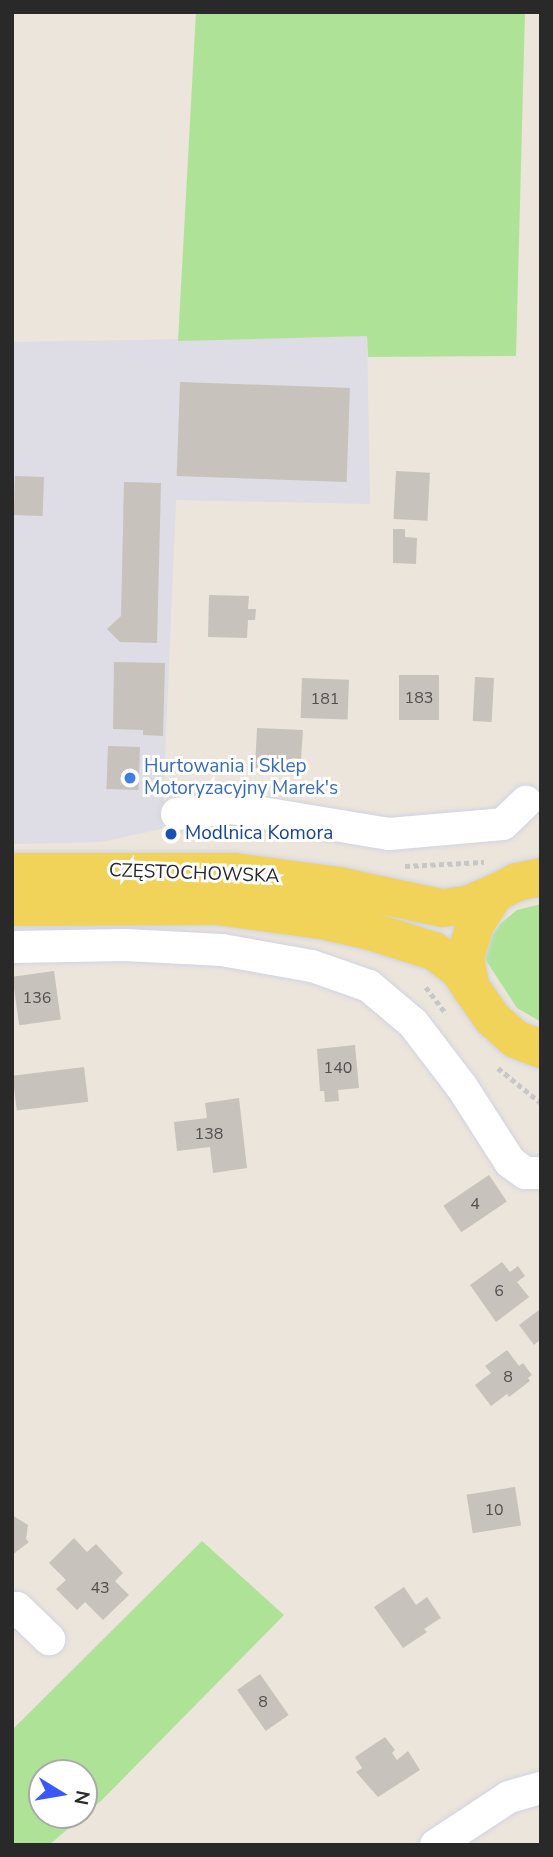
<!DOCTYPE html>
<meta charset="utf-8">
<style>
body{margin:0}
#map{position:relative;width:553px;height:1857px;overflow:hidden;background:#ece5db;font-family:"Nunito Sans",sans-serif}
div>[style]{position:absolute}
.industrial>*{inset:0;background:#dedce4}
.green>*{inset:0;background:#aee397}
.building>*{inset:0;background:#c7c2bb;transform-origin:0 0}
.path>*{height:4.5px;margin-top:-2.25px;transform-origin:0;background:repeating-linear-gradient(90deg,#c7c7c7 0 5px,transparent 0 8.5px)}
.roads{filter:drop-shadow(0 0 2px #d0d3e3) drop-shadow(0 0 2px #d0d3e3)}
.minor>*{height:32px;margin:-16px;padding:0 16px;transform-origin:16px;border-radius:16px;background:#fff}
.major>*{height:38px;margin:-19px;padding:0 19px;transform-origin:19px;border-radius:19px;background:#f1d35a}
.dots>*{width:19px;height:19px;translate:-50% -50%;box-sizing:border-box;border:4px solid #fff;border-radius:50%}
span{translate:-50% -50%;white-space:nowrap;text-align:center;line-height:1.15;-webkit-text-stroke:6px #fff;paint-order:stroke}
.number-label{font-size:16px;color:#504f4e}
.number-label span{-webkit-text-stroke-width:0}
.shop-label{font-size:19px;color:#366cbe}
.left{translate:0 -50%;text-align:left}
.transit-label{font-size:19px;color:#164399}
.street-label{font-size:19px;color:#292929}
.frame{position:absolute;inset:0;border:14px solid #292929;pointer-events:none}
.north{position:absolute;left:28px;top:1759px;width:70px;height:70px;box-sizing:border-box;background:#fff;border:2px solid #a9a9a9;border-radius:50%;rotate:101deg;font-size:19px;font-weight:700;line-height:28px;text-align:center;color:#292929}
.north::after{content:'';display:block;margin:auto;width:24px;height:32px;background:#3957fb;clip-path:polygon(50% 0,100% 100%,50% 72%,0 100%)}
</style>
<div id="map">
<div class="industrial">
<div style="clip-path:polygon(367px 336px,370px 504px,176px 500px,162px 829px,100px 842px,12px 844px,12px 342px)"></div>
</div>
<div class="green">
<div style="clip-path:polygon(196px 12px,525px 12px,516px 356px,368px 357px,367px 336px,178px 341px)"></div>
<div style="clip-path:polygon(541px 904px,541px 1022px,517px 1008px,485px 959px,492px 935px,500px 924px,517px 910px)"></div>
<div style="clip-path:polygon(evenodd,202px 1541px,284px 1615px,102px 1800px,49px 1845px,12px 1845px,12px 1730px,202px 1541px,42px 1773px,84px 1773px,84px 1815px,42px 1815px,42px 1773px)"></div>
</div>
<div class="building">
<div style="left:180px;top:382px;width:170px;height:94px;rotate:2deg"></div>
<div style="left:396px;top:471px;width:34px;height:48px;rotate:3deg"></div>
<div style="left:15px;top:476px;width:29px;height:39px;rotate:2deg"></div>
<div style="clip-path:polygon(124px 482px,161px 483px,157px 643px,120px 642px,107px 629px,121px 616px)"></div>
<div style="clip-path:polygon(393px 529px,405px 529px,405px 537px,417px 538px,416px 564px,393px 563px)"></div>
<div style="clip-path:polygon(209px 595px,249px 596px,248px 609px,256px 609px,255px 620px,248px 620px,247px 638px,208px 637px)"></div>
<div style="clip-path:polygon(114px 662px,165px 663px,163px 736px,143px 735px,143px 730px,113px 729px)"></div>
<div style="left:399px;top:675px;width:40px;height:45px"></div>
<div style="left:475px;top:677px;width:19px;height:44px;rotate:3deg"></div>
<div style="left:302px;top:678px;width:47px;height:40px;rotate:2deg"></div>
<div style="clip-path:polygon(257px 728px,303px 730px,301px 759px,292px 758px,291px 770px,255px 768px)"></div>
<div style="left:108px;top:746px;width:32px;height:43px;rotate:2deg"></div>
<div style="left:54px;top:971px;width:49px;height:42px;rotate:82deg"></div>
<div style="clip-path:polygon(355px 1045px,359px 1088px,338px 1090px,339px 1101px,325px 1102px,324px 1091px,320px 1091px,317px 1049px)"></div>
<div style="left:84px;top:1067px;width:35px;height:72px;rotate:83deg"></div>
<div style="clip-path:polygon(239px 1098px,247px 1168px,213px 1173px,210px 1147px,177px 1151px,174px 1122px,207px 1118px,205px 1103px)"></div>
<div style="left:489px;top:1175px;width:32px;height:55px;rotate:56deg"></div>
<div style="clip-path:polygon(502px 1262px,510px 1272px,518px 1266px,525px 1276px,517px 1282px,529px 1297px,496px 1322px,470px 1285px)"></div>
<div style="clip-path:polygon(539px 1310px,541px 1339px,534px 1345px,519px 1325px)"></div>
<div style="clip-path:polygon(507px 1350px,519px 1366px,523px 1363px,532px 1375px,528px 1378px,530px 1381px,509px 1397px,507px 1394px,491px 1406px,475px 1385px,491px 1373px,485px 1366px)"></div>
<div style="left:515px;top:1487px;width:39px;height:49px;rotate:81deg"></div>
<div style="clip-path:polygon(12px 1515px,28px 1525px,26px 1539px,29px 1542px,12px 1555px)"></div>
<div style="clip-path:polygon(74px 1538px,87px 1552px,96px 1544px,123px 1573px,115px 1581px,129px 1595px,103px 1620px,85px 1602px,77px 1610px,56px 1589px,66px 1580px,49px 1563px)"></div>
<div style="clip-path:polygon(404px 1587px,416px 1605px,427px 1597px,441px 1618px,424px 1629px,427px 1632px,403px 1648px,374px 1607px)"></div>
<div style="left:260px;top:1674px;width:50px;height:28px;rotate:55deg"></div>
<div style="clip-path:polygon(385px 1737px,395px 1750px,392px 1753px,397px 1760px,408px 1751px,420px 1770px,378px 1797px,356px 1772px,362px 1768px,355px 1757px)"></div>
</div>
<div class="path">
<div style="left:405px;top:866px;width:79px;rotate:-2.9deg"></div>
<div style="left:426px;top:987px;width:34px;rotate:53deg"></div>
<div style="left:498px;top:1068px;width:55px;rotate:39.1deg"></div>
</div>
<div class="roads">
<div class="minor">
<div style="left:177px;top:814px;width:55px;rotate:-6.2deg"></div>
<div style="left:232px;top:808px;width:159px;rotate:9.4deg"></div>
<div style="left:389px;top:834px;width:114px;rotate:-5deg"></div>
<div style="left:503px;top:824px;width:32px;rotate:-44deg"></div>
<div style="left:12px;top:947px;width:113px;rotate:-1deg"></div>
<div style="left:125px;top:945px;width:97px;rotate:3deg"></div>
<div style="left:222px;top:950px;width:91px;rotate:10.1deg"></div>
<div style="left:312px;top:966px;width:60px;rotate:19.3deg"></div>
<div style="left:369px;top:986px;width:57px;rotate:40.1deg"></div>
<div style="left:413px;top:1023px;width:81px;rotate:52.6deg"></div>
<div style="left:462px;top:1087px;width:89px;rotate:57.4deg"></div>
<div style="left:510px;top:1162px;width:19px;rotate:36deg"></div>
<div style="left:525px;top:1173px;width:16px"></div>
<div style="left:12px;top:1613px;width:7px;rotate:-45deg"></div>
<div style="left:17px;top:1608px;width:45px;rotate:44.1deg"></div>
<div style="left:436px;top:1845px;width:87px;rotate:-33.3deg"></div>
<div style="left:509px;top:1797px;width:33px;rotate:-16deg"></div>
</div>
<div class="major">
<div style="left:12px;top:872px;width:223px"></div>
<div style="left:235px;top:872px;width:105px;rotate:7.7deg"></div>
<div style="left:339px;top:886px;width:105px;rotate:12.1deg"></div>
<div style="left:442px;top:908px;width:25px;rotate:-7deg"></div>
<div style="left:467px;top:905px;width:30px;rotate:-23deg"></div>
<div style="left:541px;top:877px;width:25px;rotate:168deg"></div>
<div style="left:517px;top:882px;width:25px;rotate:153deg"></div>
<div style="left:495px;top:893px;width:38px;rotate:122deg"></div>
<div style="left:475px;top:925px;width:34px;rotate:107deg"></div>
<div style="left:465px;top:958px;width:31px;rotate:79deg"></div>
<div style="left:471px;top:988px;width:38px;rotate:55deg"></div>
<div style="left:493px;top:1019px;width:30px;rotate:42deg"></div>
<div style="left:515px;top:1039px;width:28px;rotate:21deg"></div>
<div style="left:12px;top:907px;width:205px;rotate:-0.3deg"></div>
<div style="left:217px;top:906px;width:105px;rotate:7.7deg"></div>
<div style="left:321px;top:920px;width:50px;rotate:12.7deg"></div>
<div style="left:370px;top:931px;width:67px;rotate:17.4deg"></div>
<div style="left:434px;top:951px;width:31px;rotate:37deg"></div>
<div style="left:459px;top:970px;width:22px;rotate:56deg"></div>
</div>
</div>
<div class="dots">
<div style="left:130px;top:778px;background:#3f7fe0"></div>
<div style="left:171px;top:834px;background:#1a4fb4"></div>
</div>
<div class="number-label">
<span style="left:419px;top:698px">183</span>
<span style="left:325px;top:699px">181</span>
<span style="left:37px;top:998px">136</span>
<span style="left:338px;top:1068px">140</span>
<span style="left:209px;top:1134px">138</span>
<span style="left:475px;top:1204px">4</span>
<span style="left:499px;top:1291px">6</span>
<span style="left:508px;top:1377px">8</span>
<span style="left:494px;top:1510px">10</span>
<span style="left:100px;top:1588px">43</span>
<span style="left:263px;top:1702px">8</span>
</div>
<div class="shop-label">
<span class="left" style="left:144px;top:778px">Hurtowania i Sklep<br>Motoryzacyjny Marek's</span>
</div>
<div class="transit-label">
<span class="left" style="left:185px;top:834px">Modlnica Komora</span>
</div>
<div class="street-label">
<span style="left:194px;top:874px;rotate:2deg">CZĘSTOCHOWSKA</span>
</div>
<div class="frame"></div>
<div class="north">N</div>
</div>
